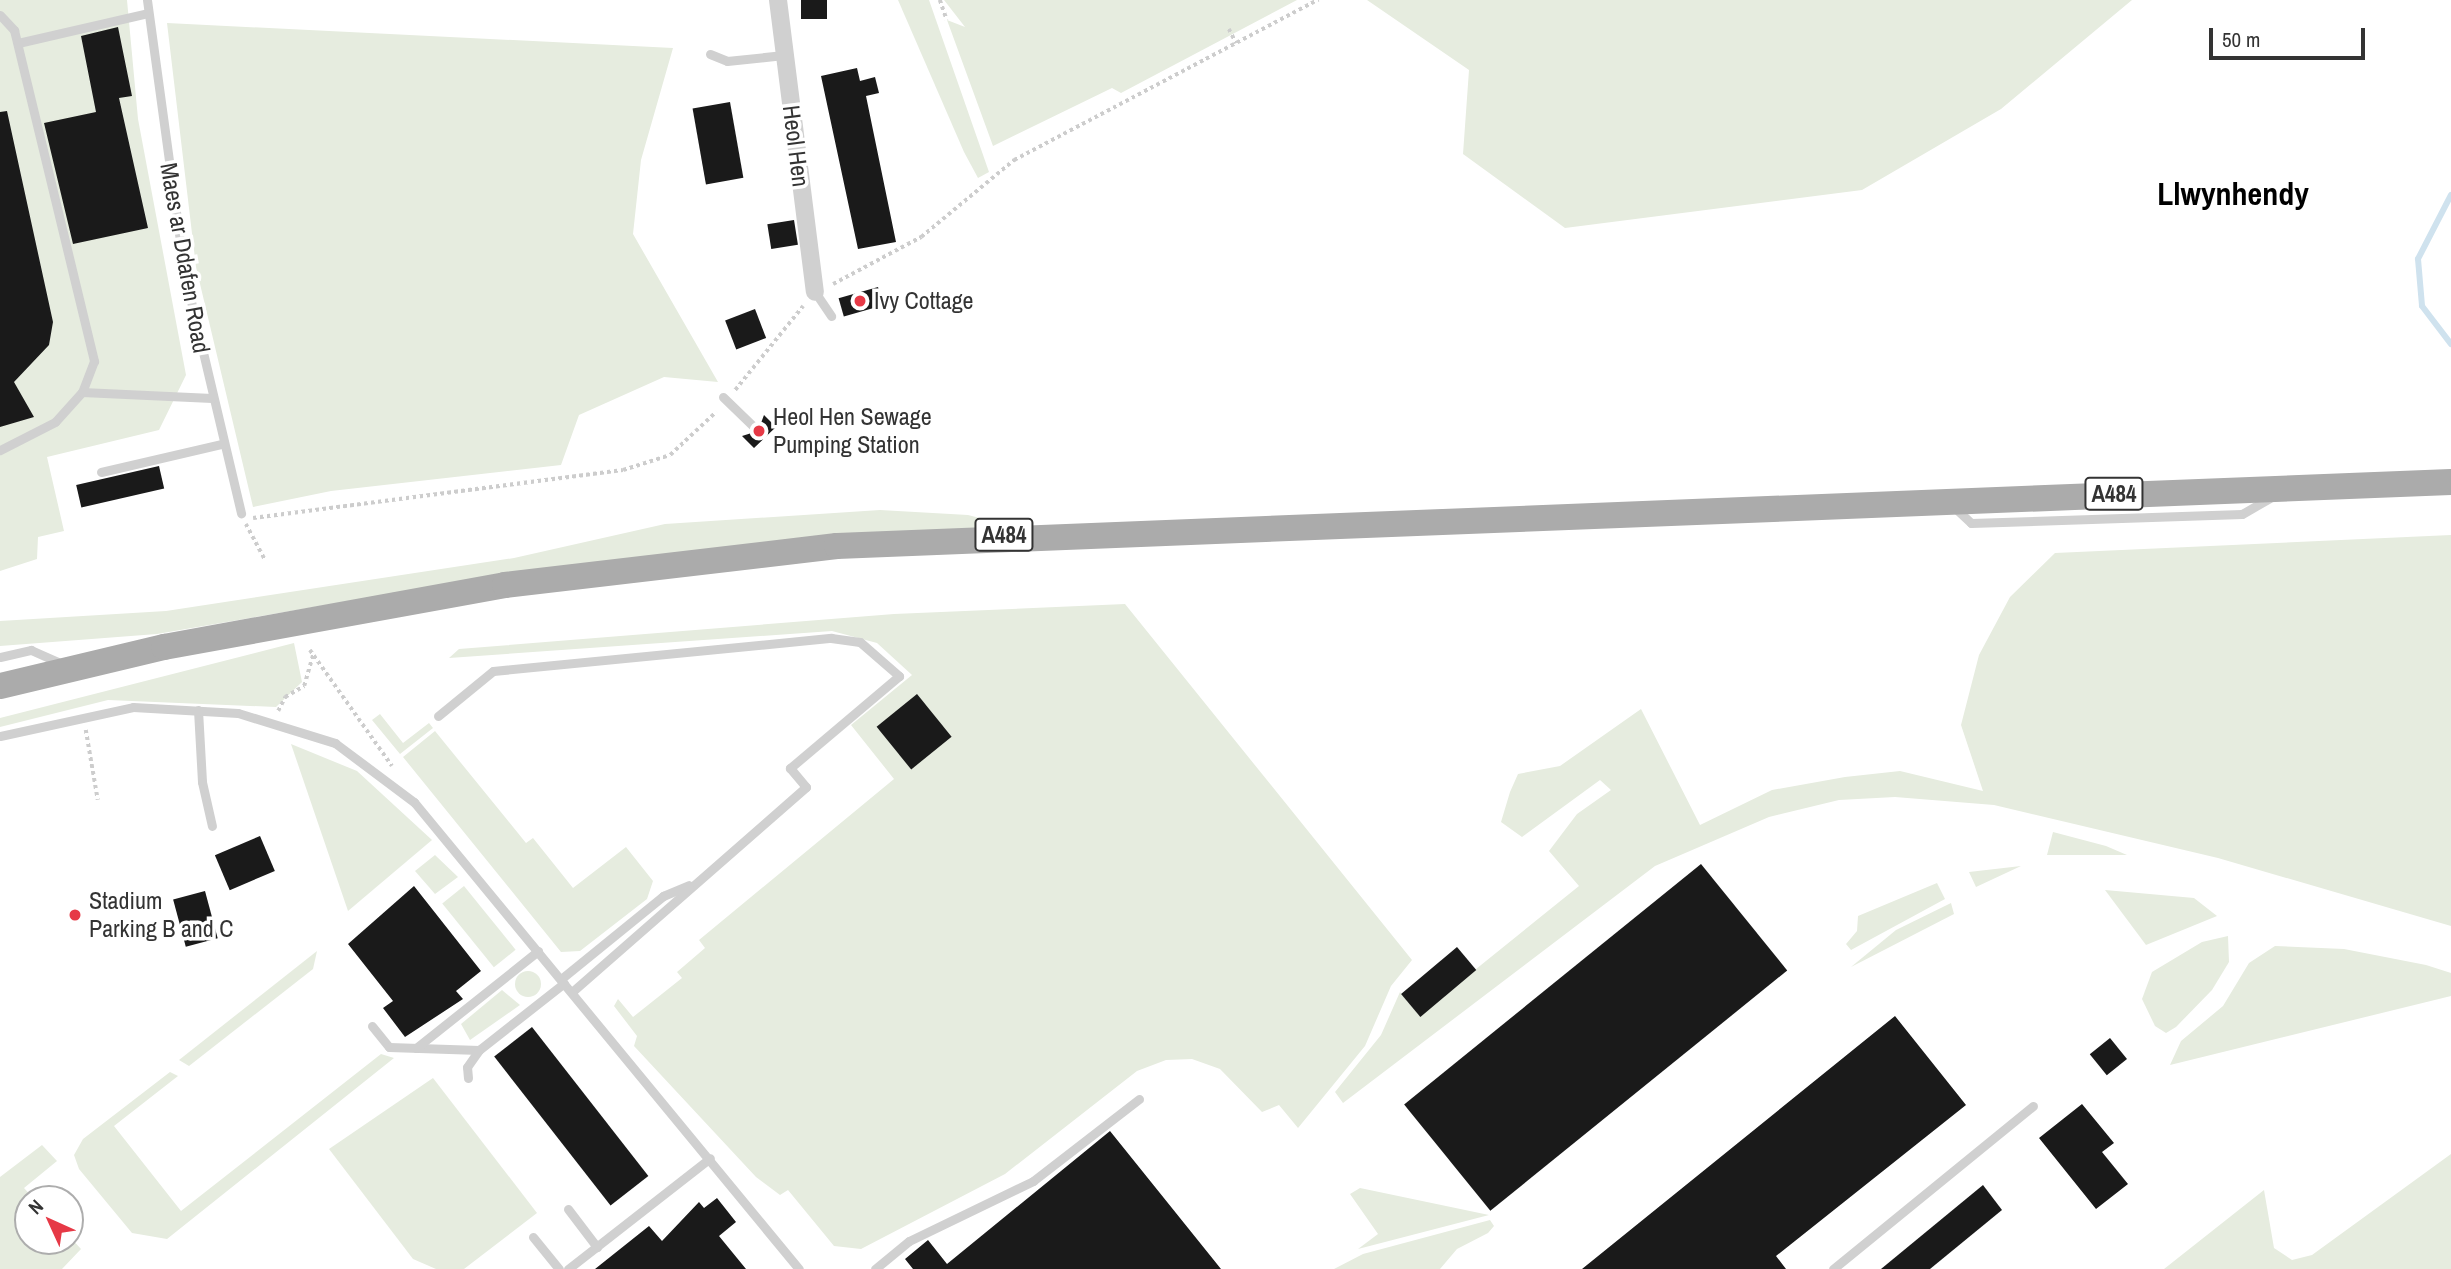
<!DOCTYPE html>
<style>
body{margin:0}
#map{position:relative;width:2451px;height:1269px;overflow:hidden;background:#fff;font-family:"Archivo Narrow",sans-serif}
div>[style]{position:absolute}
.green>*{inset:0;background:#e6ecdf;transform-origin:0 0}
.round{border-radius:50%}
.stream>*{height:6px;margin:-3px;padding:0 3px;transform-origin:3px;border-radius:3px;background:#cfe2ee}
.building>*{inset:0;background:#1a1a1a;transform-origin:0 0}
.path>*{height:3.5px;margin-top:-1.75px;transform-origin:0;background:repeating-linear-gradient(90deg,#cdcdcd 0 3.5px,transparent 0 7px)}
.service>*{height:9px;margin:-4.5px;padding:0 4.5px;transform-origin:4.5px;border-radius:4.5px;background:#d0d0d0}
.minor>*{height:18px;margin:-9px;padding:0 9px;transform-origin:9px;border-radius:9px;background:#d0d0d0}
.primary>*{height:26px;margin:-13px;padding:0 13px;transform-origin:13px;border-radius:13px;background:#ababab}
.dots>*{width:19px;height:19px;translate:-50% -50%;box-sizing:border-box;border:4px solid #fff;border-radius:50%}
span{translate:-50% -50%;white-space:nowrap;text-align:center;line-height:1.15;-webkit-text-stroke:7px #fff;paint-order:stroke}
.shield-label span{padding:2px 5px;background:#fff;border:2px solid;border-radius:5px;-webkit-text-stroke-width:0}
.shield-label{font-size:23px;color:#333;font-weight:700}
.street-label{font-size:24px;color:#333}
.poi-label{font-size:24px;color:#333}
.left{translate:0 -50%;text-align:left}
.district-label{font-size:32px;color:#000;font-weight:700}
.north{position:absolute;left:14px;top:1185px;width:70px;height:70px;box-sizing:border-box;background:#fff;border:2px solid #adadad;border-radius:50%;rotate:315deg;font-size:19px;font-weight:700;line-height:28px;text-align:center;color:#333}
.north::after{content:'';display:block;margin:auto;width:24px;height:32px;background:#e63946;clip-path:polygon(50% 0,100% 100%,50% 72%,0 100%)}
.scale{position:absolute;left:2209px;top:28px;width:156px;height:32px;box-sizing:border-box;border:4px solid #333;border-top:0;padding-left:9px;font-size:21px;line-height:24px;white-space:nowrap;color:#333;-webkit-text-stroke:5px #fff;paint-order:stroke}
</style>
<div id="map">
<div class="green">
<div style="clip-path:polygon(0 0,127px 0,138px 119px,186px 375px,159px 430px,47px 457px,64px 531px,38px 537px,37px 559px,0 571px)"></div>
<div style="clip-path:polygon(898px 0,929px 0,989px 172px,978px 178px,964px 152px)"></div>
<div style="clip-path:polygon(944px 0,1297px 0,1121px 93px,1112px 88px,993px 146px,947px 20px,965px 27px)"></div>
<div style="clip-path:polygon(1367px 0,2132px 0,2001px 109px,1862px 190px,1565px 228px,1463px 154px,1469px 70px)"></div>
<div style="clip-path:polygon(167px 23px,673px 48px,641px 160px,633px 234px,718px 382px,664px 377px,579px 415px,561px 465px,331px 491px,253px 507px,196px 267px)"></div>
<div style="clip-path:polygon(880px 510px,968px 515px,1011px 526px,524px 571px,157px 634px,0 646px,0 621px,166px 611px,514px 558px,665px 524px)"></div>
<div style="clip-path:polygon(2451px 535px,2451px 926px,2218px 858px,1994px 805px,1895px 797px,1839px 800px,1769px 817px,1655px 866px,1343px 1103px,1335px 1092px,1381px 1035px,1400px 992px,1419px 1015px,1579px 886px,1549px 851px,1577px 814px,1611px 790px,1600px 780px,1522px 837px,1501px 822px,1510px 792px,1518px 774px,1560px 766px,1641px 709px,1700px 825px,1772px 790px,1845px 777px,1900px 771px,1983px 791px,1961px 725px,1979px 655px,2010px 597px,2055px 553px)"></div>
<div style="clip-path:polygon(1125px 604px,1412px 960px,1391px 986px,1365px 1046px,1298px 1128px,1279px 1105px,1262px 1112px,1220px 1069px,1192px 1059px,1166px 1060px,1137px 1071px,1005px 1174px,861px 1249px,834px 1246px,788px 1190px,780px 1195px,756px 1177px,634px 1046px,637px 1036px,614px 1006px,618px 999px,633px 1017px,682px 978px,677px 972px,705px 948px,699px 940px,894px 779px,851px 725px,912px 675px,877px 643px,832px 631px,449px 658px,459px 649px,894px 614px)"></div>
<div style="clip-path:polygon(294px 643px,302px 682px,276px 707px,108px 700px,0 727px,0 718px)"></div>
<div style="clip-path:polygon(380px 714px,403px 743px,429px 723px,433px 728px,400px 754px,372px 720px)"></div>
<div style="clip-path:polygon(435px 731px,526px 843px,533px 838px,573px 888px,626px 847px,653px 881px,647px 899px,580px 951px,561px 952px,403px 757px)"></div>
<div style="clip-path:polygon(291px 744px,357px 771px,432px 840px,348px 911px)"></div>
<div style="clip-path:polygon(2053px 832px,2106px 846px,2127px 855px,2047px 855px)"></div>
<div style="clip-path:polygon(435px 855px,458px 877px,435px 894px,415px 871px)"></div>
<div style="clip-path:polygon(2021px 866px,1976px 887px,1969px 872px)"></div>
<div style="clip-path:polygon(1937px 883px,1945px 899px,1851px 950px,1846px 944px,1857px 931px,1858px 916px)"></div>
<div style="left:464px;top:886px;width:82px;height:28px;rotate:51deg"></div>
<div style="clip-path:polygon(2105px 890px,2194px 898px,2217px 916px,2146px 945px)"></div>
<div style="clip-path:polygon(1951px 903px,1954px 914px,1851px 967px,1896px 930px)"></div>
<div style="clip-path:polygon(2228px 936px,2229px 962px,2212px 990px,2176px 1027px,2166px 1033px,2155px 1026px,2142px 999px,2152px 972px,2202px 942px)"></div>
<div style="clip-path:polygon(2275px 946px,2344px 949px,2426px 965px,2451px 973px,2451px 996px,2170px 1065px,2181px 1041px,2223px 1006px,2249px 963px)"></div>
<div style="clip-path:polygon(317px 951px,313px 969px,189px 1066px,179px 1060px)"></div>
<div class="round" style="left:515px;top:971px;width:26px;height:26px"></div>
<div style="clip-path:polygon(502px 990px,520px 1005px,470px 1040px,461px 1024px)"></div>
<div style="clip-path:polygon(381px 1054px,394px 1058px,167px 1239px,132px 1233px,79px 1169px,74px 1155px,83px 1139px,170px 1072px,178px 1076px,114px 1126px,181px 1211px)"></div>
<div style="clip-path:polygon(433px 1078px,537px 1213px,464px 1269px,436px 1269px,413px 1259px,329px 1149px)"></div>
<div style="clip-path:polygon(42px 1145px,57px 1161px,24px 1188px,34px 1199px,28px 1199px,28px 1241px,70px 1237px,81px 1249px,62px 1269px,0 1269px,0 1177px)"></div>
<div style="clip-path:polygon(2451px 1154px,2451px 1269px,2164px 1269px,2264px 1190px,2274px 1248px,2292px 1260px,2312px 1255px)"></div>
<div style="clip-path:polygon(1360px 1188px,1489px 1215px,1358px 1249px,1378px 1234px,1350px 1194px)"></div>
<div style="clip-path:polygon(1490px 1220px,1494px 1226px,1488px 1233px,1457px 1249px,1440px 1269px,1334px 1269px,1363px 1254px)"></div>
</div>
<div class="stream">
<div style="left:2451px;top:195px;width:72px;rotate:117.3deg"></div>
<div style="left:2418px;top:259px;width:47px;rotate:85.1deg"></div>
<div style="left:2422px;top:306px;width:48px;rotate:52.7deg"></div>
</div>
<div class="building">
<div style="left:801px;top:0;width:26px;height:19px"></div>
<div style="clip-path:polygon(118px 27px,132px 96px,119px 98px,148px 228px,73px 244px,44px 123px,96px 112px,81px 36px)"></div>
<div style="clip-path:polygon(857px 68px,860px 81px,875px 77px,879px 93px,866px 96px,896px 242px,858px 249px,821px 76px)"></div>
<div style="left:730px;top:102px;width:77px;height:38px;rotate:80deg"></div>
<div style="clip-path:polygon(7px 111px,53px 322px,49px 345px,14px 382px,34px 417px,0 427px,0 112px)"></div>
<div style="left:794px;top:220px;width:25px;height:27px;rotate:81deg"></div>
<div style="left:878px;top:287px;width:19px;height:41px;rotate:74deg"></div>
<div style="left:755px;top:309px;width:31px;height:32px;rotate:69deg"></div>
<div style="clip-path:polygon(764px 415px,776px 427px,754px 448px,742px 436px,758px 431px)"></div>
<div style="left:159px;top:466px;width:23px;height:85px;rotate:77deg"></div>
<div style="left:917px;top:694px;width:55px;height:52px;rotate:51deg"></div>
<div style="left:260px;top:836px;width:38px;height:49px;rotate:67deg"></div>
<div style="left:1701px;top:864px;width:137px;height:382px;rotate:51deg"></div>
<div style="clip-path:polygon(414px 886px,481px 971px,456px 991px,463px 999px,405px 1037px,383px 1008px,393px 1001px,348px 944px)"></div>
<div style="left:205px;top:891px;width:49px;height:33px;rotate:75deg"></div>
<div style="left:1457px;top:947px;width:30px;height:73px;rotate:50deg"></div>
<div style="clip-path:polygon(1895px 1016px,1966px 1105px,1776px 1256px,1786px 1269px,1582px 1269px)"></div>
<div style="left:532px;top:1027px;width:189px;height:48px;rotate:52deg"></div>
<div style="left:2110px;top:1038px;width:27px;height:26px;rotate:51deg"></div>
<div style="clip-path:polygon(2082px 1104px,2114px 1143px,2102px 1152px,2128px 1184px,2096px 1209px,2039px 1138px)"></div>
<div style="clip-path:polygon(1110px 1131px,1221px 1269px,913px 1269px,905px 1259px,928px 1240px,947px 1264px)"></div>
<div style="clip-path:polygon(1983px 1185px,2002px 1210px,1930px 1269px,1881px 1269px)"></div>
<div style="clip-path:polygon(717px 1198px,736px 1222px,719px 1236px,746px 1269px,595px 1269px,649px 1226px,662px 1241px,699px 1202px,704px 1208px)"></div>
</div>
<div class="path">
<div style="left:940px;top:0;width:21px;rotate:71deg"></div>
<div style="left:1229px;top:29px;width:16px;rotate:63deg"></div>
<div style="left:833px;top:284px;width:100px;rotate:-28.1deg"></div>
<div style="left:921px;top:237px;width:121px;rotate:-39.6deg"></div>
<div style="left:1014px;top:160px;width:344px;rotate:-27.8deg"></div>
<div style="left:735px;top:390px;width:108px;rotate:-51deg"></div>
<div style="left:253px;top:518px;width:373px;rotate:-7.4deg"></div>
<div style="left:623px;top:470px;width:49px;rotate:-17.7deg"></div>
<div style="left:670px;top:455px;width:63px;rotate:-43.1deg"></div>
<div style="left:246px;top:524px;width:40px;rotate:62deg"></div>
<div style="left:310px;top:650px;width:142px;rotate:54.7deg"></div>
<div style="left:278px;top:711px;width:16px;rotate:-63deg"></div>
<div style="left:285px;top:697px;width:22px;rotate:-30deg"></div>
<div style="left:304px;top:686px;width:32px;rotate:-74deg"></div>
<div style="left:86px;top:730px;width:71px;rotate:80.3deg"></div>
</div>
<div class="service">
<div style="left:147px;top:0;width:279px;rotate:82.2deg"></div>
<div style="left:185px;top:276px;width:244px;rotate:76.7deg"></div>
<div style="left:0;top:15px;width:21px;rotate:47deg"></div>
<div style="left:14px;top:30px;width:341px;rotate:76.4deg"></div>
<div style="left:94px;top:361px;width:33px;rotate:111deg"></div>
<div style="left:82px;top:392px;width:40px;rotate:132deg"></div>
<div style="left:55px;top:422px;width:62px;rotate:153deg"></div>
<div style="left:18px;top:43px;width:133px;rotate:-13deg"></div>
<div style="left:710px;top:54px;width:18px;rotate:22deg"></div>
<div style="left:727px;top:61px;width:57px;rotate:-6deg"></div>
<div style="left:815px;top:292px;width:29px;rotate:56deg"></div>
<div style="left:82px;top:392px;width:130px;rotate:2.6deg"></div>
<div style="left:723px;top:397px;width:42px;rotate:44deg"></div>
<div style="left:101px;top:472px;width:123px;rotate:-13.1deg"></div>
<div style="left:1955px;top:508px;width:22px;rotate:43deg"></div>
<div style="left:1971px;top:523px;width:271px;rotate:-1.9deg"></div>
<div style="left:2242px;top:514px;width:32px;rotate:-30deg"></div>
<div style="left:0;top:657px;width:32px;rotate:-13deg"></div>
<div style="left:31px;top:650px;width:36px;rotate:24deg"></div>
<div style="left:198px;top:710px;width:72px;rotate:86.8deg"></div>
<div style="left:202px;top:782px;width:45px;rotate:77.2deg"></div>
<div style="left:438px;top:716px;width:71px;rotate:-39.3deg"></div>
<div style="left:493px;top:671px;width:340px;rotate:-5.6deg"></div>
<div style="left:831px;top:638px;width:29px;rotate:8deg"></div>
<div style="left:860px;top:642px;width:52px;rotate:41.1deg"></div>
<div style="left:899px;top:676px;width:143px;rotate:139.8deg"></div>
<div style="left:790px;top:768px;width:25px;rotate:50deg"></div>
<div style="left:806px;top:787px;width:311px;rotate:138.8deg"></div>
<div style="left:0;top:736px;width:136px;rotate:-12.3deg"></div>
<div style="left:133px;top:707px;width:105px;rotate:3.3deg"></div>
<div style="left:238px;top:713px;width:102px;rotate:17.2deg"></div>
<div style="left:335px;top:743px;width:99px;rotate:36.8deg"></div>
<div style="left:414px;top:802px;width:605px;rotate:50.5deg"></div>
<div style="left:561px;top:979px;width:132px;rotate:-39.1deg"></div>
<div style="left:663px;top:896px;width:28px;rotate:-23deg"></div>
<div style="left:372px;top:1026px;width:27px;rotate:51deg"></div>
<div style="left:389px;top:1047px;width:90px;rotate:1.9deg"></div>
<div style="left:479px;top:1050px;width:108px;rotate:-38.2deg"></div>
<div style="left:416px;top:1048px;width:156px;rotate:-38.5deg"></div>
<div style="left:468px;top:1078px;width:11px;rotate:-95deg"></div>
<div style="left:467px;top:1067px;width:21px;rotate:-55deg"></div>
<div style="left:568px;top:1209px;width:48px;rotate:52.7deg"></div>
<div style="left:533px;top:1237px;width:41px;rotate:50.9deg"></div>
<div style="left:568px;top:1269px;width:180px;rotate:-38deg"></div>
<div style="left:875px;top:1269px;width:44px;rotate:-39.5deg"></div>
<div style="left:909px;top:1241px;width:138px;rotate:-25.8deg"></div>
<div style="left:1033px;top:1181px;width:134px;rotate:-37.7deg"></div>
<div style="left:1833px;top:1269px;width:258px;rotate:-39.2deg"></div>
</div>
<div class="minor">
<div style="left:778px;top:0;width:294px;rotate:82.8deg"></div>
</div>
<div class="primary">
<div style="left:0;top:686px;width:169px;rotate:-13.4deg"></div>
<div style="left:164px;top:647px;width:347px;rotate:-10.3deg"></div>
<div style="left:505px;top:585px;width:334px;rotate:-6.7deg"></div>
<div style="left:837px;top:546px;width:1615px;rotate:-2.27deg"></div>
</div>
<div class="dots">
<div style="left:860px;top:301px;background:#e63946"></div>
<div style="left:759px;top:431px;background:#e63946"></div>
<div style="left:75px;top:915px;background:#e63946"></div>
</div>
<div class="shield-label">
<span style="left:2114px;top:494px">A484</span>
<span style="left:1004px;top:535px">A484</span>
</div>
<div class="street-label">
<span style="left:796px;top:146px;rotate:83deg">Heol Hen</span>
<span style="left:185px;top:258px;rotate:80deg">Maes ar Ddafen Road</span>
</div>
<div class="poi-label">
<span class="left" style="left:874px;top:301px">Ivy Cottage</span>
<span class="left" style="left:773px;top:431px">Heol Hen Sewage<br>Pumping Station</span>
<span class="left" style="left:89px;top:915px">Stadium<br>Parking B and C</span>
</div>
<div class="district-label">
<span style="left:2233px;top:194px">Llwynhendy</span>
</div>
<div class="north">N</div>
<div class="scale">50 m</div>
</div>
